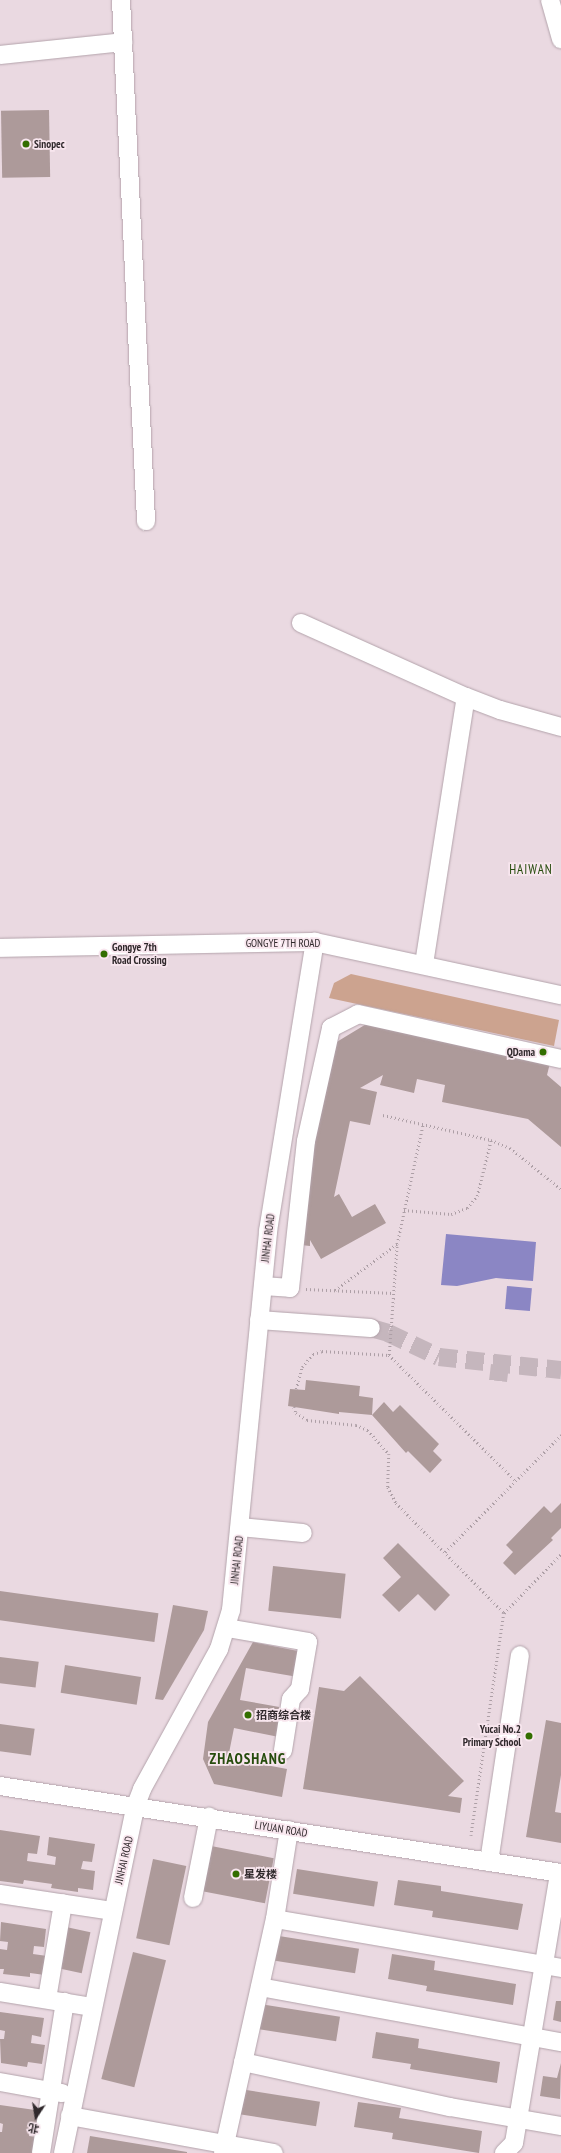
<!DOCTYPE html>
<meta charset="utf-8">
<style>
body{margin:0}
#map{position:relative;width:561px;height:2153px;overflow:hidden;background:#ead9e1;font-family:"PT Sans Narrow","Noto Sans SC",sans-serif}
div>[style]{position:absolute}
.green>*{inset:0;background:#cca38f}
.water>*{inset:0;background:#8b86c4;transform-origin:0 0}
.building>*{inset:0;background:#ad9a9a;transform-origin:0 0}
.minor-tunnel>*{height:18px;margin-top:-9px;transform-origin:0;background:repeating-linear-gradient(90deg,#c5b6bd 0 18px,transparent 0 27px)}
.path>*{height:2.5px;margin-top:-1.25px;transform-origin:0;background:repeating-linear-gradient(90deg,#ad9fa6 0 1px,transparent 0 4px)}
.roads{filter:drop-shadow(0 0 1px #b3a3ab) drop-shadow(0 0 1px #b3a3ab)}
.minor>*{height:18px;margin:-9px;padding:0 9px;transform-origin:9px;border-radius:9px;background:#fff}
.dots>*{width:11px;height:11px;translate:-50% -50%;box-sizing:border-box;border:2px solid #f8e6ee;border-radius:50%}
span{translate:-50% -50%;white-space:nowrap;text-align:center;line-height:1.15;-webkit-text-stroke:3.5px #f8e6ee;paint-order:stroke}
.poi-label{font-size:11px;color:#30292c;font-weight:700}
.left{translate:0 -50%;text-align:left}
.right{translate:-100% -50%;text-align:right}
.street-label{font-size:11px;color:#30292c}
.quarter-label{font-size:13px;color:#264c0d;letter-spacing:1px}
.district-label{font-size:15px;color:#264c0d;font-weight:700;letter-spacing:1px}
.north{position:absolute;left:16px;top:2097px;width:40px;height:40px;-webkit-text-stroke:3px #f8e6ee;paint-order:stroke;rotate:192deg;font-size:11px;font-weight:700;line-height:16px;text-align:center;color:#30292c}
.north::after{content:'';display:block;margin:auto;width:14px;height:18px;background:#30292c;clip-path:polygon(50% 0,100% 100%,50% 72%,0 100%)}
</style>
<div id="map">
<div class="green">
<div style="clip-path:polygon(351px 974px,559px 1020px,554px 1046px,329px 998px,334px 983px)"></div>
</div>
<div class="water">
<div style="clip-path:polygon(446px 1234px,536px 1242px,533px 1281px,496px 1278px,457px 1286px,441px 1285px)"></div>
<div style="left:507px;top:1286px;width:25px;height:23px;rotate:5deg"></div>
</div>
<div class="building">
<div style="left:49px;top:110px;width:67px;height:48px;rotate:89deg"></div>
<div style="clip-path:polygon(368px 1023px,550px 1063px,547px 1075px,561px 1087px,561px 1147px,528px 1119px,442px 1102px,445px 1085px,417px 1079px,414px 1093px,380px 1085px,383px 1075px,360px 1088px,377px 1092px,370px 1125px,350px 1121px,334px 1197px,339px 1194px,352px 1217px,375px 1204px,386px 1223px,321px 1259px,310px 1240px,310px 1246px,301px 1245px,315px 1134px,335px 1043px)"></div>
<div style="clip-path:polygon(306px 1380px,360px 1386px,359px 1396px,373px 1398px,372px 1415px,384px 1402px,393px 1412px,400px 1405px,439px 1444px,433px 1451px,442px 1460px,430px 1473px,408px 1451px,406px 1453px,372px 1415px,339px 1412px,339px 1414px,288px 1406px,290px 1389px,305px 1390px)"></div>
<div style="clip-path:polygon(561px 1503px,561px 1528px,551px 1538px,553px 1540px,515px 1575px,503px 1563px,513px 1552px,506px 1545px,544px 1506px,551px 1513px)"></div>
<div style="clip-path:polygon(398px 1543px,450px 1595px,435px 1611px,418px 1594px,399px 1612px,382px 1595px,401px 1577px,383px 1558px)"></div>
<div style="left:273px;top:1566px;width:73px;height:45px;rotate:6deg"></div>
<div style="left:0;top:1591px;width:160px;height:29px;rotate:8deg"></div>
<div style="clip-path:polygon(173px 1605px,208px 1611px,204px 1630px,163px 1700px,155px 1699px)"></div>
<div style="clip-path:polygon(253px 1642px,303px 1652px,298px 1677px,246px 1668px,240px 1700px,285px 1708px,279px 1737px,234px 1728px,228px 1758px,287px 1769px,282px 1797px,214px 1784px,203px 1759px,208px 1722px)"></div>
<div style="left:0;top:1657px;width:39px;height:26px;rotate:7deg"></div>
<div style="left:65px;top:1665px;width:77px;height:28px;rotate:9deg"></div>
<div style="clip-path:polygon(360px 1676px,464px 1781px,448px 1796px,462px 1798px,460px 1813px,303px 1789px,319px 1687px,344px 1691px)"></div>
<div style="clip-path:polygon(546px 1720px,561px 1723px,561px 1775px,555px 1812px,561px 1813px,561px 1843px,526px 1837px)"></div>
<div style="left:0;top:1724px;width:35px;height:27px;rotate:8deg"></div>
<div style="clip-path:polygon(0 1830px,40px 1836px,37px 1854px,28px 1853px,27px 1861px,55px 1865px,56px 1857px,47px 1855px,49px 1837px,95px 1844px,92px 1862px,83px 1861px,81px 1869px,95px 1871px,93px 1890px,78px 1888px,78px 1892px,51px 1888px,52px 1884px,24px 1880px,23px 1884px,0 1881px)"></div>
<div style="left:206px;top:1845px;width:69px;height:46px;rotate:11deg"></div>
<div style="left:153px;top:1859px;width:34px;height:81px;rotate:12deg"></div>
<div style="left:297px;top:1869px;width:82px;height:25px;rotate:9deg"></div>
<div style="clip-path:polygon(398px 1880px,441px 1886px,441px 1891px,523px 1904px,518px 1930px,432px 1917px,433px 1911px,394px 1905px)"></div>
<div style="clip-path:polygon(1px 1922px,46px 1929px,44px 1947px,34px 1946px,33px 1954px,47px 1956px,45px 1975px,30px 1973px,30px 1977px,3px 1974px,4px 1969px,0 1969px,0 1949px,7px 1950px,8px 1942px,0 1941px)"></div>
<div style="left:66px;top:1927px;width:25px;height:42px;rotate:12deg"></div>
<div style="left:279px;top:1936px;width:81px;height:25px;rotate:9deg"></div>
<div style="left:133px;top:1952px;width:34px;height:131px;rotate:14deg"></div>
<div style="clip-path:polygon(392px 1954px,435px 1961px,434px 1970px,516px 1984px,513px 2005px,426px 1991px,427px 1986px,388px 1979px)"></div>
<div style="clip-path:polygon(556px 2001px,561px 2001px,561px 2022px,553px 2020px)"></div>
<div style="left:260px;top:2004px;width:81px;height:25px;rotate:9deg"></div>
<div style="clip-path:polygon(0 2012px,44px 2018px,41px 2037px,32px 2035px,31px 2043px,45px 2045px,42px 2064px,28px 2062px,27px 2067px,1px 2063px,0 2039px,4px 2039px,5px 2031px,0 2030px)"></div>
<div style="clip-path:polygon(376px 2032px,419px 2039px,418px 2048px,500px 2062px,497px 2083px,410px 2069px,411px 2064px,372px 2058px)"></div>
<div style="clip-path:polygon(561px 2063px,560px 2099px,540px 2096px,543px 2076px,557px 2078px)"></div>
<div style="left:240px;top:2089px;width:81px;height:25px;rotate:9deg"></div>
<div style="clip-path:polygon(358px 2102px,401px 2108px,399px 2118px,482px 2131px,479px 2153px,392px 2139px,393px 2133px,354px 2127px)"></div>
<div style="clip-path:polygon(0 2105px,42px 2111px,39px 2129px,30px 2128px,29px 2136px,43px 2138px,40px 2153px,0 2153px,0 2132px,2px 2132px,3px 2124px,0 2123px)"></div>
<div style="clip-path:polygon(90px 2136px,187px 2152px,187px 2153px,87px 2153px)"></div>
</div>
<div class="minor-tunnel">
<div style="left:371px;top:1328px;width:18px;rotate:16deg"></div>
<div style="left:388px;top:1333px;width:56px;rotate:25.2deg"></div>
<div style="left:439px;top:1357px;width:123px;rotate:6.1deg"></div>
<div style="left:498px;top:1381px;width:16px;rotate:-83deg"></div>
</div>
<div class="path">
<div style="left:383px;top:1115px;width:111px;rotate:13deg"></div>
<div style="left:491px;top:1140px;width:21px;rotate:23deg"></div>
<div style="left:510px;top:1148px;width:65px;rotate:38.8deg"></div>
<div style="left:404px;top:1210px;width:47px;rotate:4.9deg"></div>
<div style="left:451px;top:1214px;width:17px;rotate:-21deg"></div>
<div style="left:467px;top:1208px;width:16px;rotate:-50deg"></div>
<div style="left:477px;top:1196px;width:58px;rotate:-76deg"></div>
<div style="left:306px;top:1289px;width:87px;rotate:2.6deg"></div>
<div style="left:335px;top:1290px;width:77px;rotate:-36.6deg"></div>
<div style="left:389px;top:1355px;width:111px;rotate:-85.9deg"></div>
<div style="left:397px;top:1244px;width:123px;rotate:-77.8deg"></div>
<div style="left:296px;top:1389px;width:23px;rotate:-75deg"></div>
<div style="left:302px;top:1367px;width:17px;rotate:-50deg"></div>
<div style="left:313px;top:1354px;width:9px;rotate:-18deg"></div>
<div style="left:322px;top:1351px;width:67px;rotate:3.4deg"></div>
<div style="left:389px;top:1355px;width:179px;rotate:44.8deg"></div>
<div style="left:294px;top:1407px;width:6px;rotate:72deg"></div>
<div style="left:296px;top:1413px;width:13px;rotate:32deg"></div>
<div style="left:307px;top:1420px;width:49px;rotate:5.8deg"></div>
<div style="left:356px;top:1425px;width:13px;rotate:23deg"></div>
<div style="left:368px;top:1430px;width:32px;rotate:49deg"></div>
<div style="left:389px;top:1454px;width:33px;rotate:92deg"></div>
<div style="left:388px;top:1487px;width:18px;rotate:63deg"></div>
<div style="left:396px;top:1503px;width:154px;rotate:45.5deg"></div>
<div style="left:504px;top:1613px;width:225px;rotate:98.4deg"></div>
<div style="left:445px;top:1552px;width:165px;rotate:-45.2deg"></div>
<div style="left:504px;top:1613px;width:82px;rotate:-46deg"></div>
</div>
<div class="roads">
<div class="minor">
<div style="left:121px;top:0;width:522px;rotate:87.25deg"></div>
<div style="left:550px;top:0;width:41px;rotate:74.2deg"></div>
<div style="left:0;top:55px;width:124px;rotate:-6deg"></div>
<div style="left:301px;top:623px;width:181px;rotate:24.2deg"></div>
<div style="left:466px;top:697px;width:36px;rotate:21deg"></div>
<div style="left:500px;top:710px;width:63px;rotate:15.6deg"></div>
<div style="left:0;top:948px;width:315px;rotate:-1.1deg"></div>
<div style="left:315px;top:942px;width:252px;rotate:12.2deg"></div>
<div style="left:424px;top:964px;width:270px;rotate:-81.1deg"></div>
<div style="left:263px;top:1286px;width:27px;rotate:4deg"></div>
<div style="left:290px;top:1288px;width:148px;rotate:-83.8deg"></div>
<div style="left:306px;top:1141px;width:116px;rotate:-77.5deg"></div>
<div style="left:331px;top:1028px;width:30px;rotate:-27deg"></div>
<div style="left:358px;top:1014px;width:208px;rotate:12.5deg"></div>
<div style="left:259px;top:1320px;width:112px;rotate:4.1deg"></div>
<div style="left:240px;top:1527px;width:63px;rotate:5.4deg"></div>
<div style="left:227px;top:1628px;width:82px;rotate:9.8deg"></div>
<div style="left:308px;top:1642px;width:48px;rotate:99.7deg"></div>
<div style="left:300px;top:1689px;width:13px;rotate:132deg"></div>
<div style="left:291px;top:1699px;width:52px;rotate:98.9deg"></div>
<div style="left:0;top:1786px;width:568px;rotate:8.82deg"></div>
<div style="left:489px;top:1862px;width:209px;rotate:-81.5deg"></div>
<div style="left:0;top:1894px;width:113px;rotate:8.6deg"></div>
<div style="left:193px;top:1898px;width:83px;rotate:-78.8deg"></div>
<div style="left:275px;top:1919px;width:290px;rotate:9.7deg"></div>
<div style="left:260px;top:1987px;width:306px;rotate:10.4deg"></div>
<div style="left:0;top:1992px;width:94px;rotate:9.2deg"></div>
<div style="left:47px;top:1999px;width:97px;rotate:-80.5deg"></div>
<div style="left:243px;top:2062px;width:212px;rotate:12.3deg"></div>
<div style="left:450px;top:2107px;width:113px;rotate:9.7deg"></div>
<div style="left:0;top:2082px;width:63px;rotate:10.1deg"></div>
<div style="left:70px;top:2116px;width:207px;rotate:10.3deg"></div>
<div style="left:41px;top:2153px;width:153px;rotate:-81deg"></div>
<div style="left:63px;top:2153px;width:356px;rotate:-78.2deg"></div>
<div style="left:136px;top:1805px;width:17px;rotate:-69deg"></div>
<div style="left:142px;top:1789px;width:160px;rotate:-61.2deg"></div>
<div style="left:219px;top:1649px;width:41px;rotate:-72.9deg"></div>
<div style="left:231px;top:1610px;width:381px;rotate:-84.4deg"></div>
<div style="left:268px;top:1231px;width:293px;rotate:-80.8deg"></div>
<div style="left:223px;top:2153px;width:240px;rotate:-77.5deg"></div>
<div style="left:275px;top:1919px;width:90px;rotate:-81.1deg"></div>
<div style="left:504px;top:2153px;width:14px;rotate:-45deg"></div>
<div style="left:514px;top:2143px;width:274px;rotate:-80.5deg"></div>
</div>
</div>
<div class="dots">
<div style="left:26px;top:144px;background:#336e00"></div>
<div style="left:104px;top:954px;background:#336e00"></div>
<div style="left:543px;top:1052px;background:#336e00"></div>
<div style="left:248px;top:1715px;background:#336e00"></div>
<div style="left:529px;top:1736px;background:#336e00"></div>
<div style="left:236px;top:1874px;background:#336e00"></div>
</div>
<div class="poi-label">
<span class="left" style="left:34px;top:144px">Sinopec</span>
<span class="left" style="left:112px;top:954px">Gongye 7th<br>Road Crossing</span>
<span class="right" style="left:535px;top:1052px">QDama</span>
<span class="left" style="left:256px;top:1715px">招商综合楼</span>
<span class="right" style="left:521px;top:1736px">Yucai No.2<br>Primary School</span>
<span class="left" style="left:244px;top:1874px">星发楼</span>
</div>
<div class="street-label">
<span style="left:283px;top:943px">GONGYE 7TH ROAD</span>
<span style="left:268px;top:1238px;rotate:-83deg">JINHAI ROAD</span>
<span style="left:237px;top:1560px;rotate:-84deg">JINHAI ROAD</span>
<span style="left:281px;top:1829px;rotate:9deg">LIYUAN ROAD</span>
<span style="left:124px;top:1860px;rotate:-77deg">JINHAI ROAD</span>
</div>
<div class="quarter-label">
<span style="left:531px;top:870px">HAIWAN</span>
</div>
<div class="district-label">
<span style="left:248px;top:1759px">ZHAOSHANG</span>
</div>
<div class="north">北</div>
</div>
